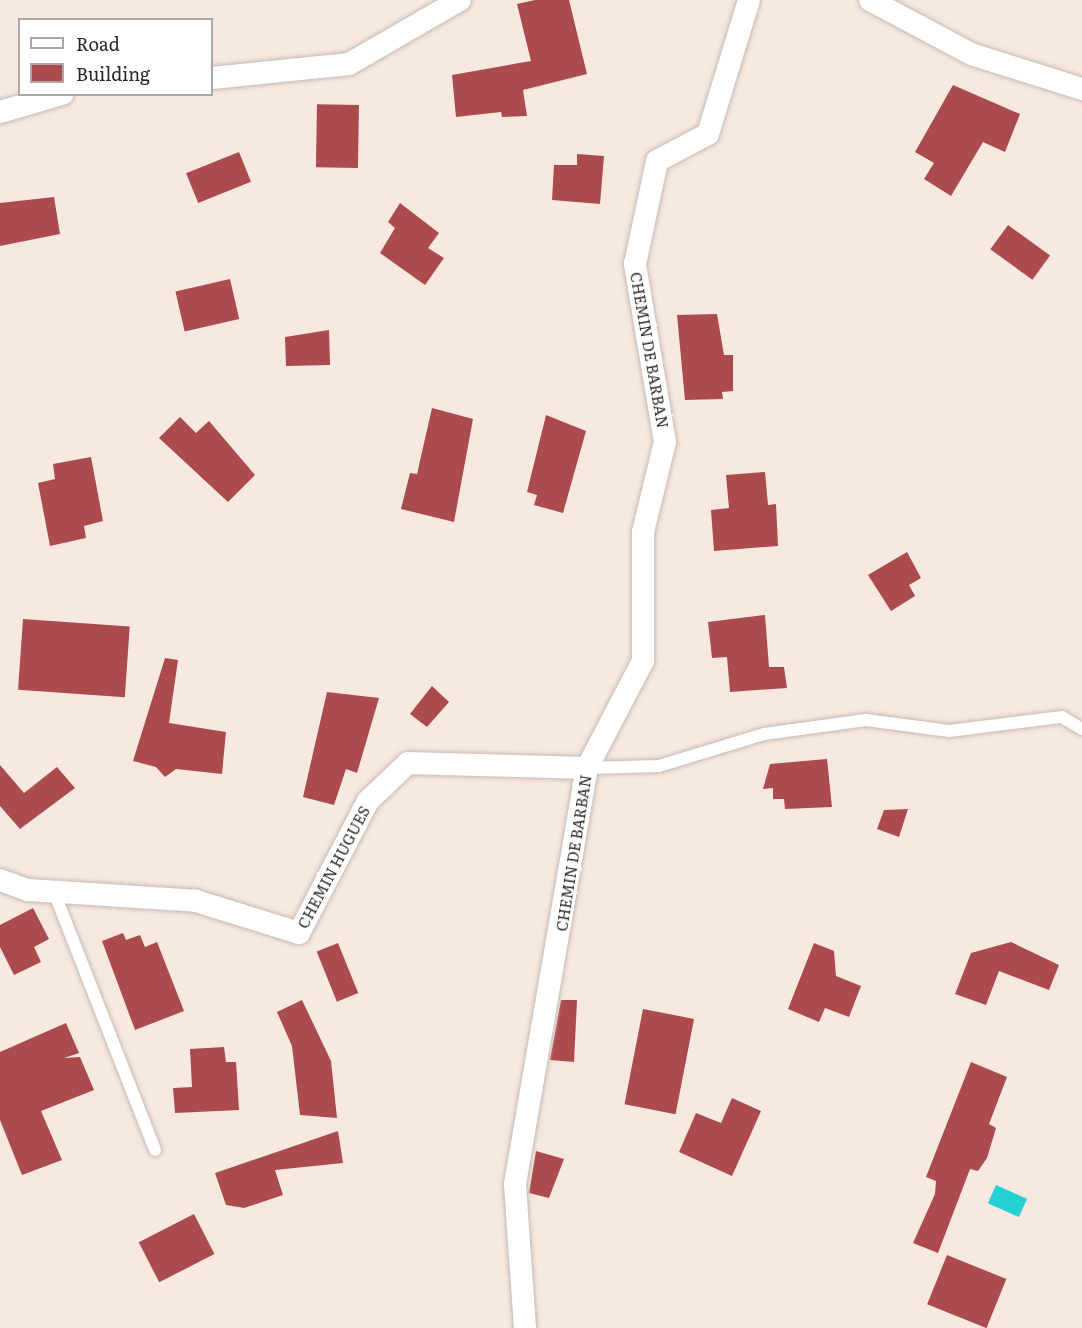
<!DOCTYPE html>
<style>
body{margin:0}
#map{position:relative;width:1082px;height:1328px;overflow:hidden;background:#f7e9e0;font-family:Literata,serif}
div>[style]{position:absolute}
.water>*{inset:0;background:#25d1d4;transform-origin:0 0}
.building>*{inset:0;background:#ac4b4e;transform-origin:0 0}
.roads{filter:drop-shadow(0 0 2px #c8bab1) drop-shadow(0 0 2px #c8bab1)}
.lane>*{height:12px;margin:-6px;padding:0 6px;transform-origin:6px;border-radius:6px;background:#fff}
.street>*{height:22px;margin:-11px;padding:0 11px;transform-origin:11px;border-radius:11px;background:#fff}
span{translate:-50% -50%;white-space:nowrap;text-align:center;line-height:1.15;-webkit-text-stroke:6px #fff;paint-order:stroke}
.street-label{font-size:15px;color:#2c2724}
.legend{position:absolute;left:18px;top:18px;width:195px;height:78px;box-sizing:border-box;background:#fff;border:2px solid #aba9a7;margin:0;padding:8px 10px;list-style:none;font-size:18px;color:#2c2724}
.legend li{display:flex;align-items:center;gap:12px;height:30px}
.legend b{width:30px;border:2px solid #aba9a7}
</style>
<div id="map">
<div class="water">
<div style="left:996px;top:1185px;width:34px;height:20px;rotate:24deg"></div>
</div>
<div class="building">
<div style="clip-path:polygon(535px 0,569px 0,587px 74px,523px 90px,527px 116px,502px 117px,501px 112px,456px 117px,452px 75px,531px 61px,517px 4px)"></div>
<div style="clip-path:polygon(953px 85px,1020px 114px,1005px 152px,983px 142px,951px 196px,924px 179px,934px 163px,915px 152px)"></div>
<div style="left:359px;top:105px;width:63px;height:42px;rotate:91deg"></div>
<div style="left:239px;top:152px;width:32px;height:57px;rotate:68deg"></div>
<div style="clip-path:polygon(577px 154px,604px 156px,600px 204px,552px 200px,554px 165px,577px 165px)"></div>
<div style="clip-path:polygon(54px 197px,60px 234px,0 246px,0 203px)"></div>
<div style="clip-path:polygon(400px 203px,439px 233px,428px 248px,444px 258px,425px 285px,380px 253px,395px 228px,388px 222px)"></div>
<div style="left:1008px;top:225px;width:52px;height:30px;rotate:36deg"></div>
<div style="left:230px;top:279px;width:41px;height:56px;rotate:77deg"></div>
<div style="clip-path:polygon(717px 314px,724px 355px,733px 355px,733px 391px,722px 392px,723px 399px,685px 400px,677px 315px)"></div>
<div style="clip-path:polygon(329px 330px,330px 365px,286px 366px,285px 337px)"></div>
<div style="clip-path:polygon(432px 408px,473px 419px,454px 522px,401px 509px,410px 473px,417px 474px)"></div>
<div style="clip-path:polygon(546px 415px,586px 431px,563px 513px,534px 505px,537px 495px,527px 492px)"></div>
<div style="clip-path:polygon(180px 417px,196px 433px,209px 421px,255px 475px,228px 502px,159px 438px)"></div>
<div style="clip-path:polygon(91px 457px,103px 521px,84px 526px,86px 538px,50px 546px,38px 483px,55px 479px,53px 464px)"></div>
<div style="clip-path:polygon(765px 472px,768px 505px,776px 504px,778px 546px,714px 551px,711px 510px,729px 508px,726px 475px)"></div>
<div style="clip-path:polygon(907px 552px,921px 578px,909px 585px,915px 596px,891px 611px,868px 575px)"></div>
<div style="clip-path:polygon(765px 615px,769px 667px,784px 667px,787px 688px,730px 692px,727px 657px,712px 658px,708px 622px)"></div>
<div style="left:23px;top:619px;width:107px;height:71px;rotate:4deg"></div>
<div style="clip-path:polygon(165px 658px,178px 660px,169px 723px,226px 732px,222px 774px,176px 769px,165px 777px,156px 767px,133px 761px)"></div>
<div style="clip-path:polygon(432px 686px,449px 702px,427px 727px,410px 714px)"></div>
<div style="clip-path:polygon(327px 692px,379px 698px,357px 773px,346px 769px,334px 805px,303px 797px)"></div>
<div style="clip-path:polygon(827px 759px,832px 807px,785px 809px,784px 799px,773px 799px,773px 788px,763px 789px,770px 764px)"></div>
<div style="clip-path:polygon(0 765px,24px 793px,57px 767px,75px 788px,20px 829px,0 806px)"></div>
<div style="clip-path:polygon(908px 809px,899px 837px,877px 829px,884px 810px)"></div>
<div style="clip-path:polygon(33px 908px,49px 939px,34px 947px,41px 962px,14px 975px,0 947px,0 925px)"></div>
<div style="clip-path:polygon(123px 933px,126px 940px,140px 935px,145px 947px,157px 942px,184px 1011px,135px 1030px,102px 941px)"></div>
<div style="clip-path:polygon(1011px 942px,1059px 965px,1049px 990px,999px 971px,986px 1005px,955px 994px,971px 953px)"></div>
<div style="left:338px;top:943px;width:54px;height:23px;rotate:68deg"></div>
<div style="clip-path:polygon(814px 943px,834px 951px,836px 976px,861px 986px,849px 1017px,825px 1008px,819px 1022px,788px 1009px)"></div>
<div style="clip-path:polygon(302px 1000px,331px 1061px,337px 1118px,300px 1115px,292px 1046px,277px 1012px)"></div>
<div style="clip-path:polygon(561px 1000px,577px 1000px,574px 1062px,550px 1060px)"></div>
<div style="left:643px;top:1009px;width:52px;height:97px;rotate:11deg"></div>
<div style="clip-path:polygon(66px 1023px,79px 1053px,64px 1058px,80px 1057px,94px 1090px,41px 1111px,62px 1160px,22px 1175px,0 1120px,0 1052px)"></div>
<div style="clip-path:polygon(224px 1047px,226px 1062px,236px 1062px,239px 1110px,175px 1113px,173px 1088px,192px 1087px,190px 1049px)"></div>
<div style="clip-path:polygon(971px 1062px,1007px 1077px,989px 1124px,996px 1128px,987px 1158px,978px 1171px,970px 1169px,938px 1253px,913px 1243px,935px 1194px,936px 1181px,926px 1177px)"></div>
<div style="clip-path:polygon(732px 1098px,761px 1111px,732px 1176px,679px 1152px,696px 1113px,721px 1123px)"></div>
<div style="clip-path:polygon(338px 1131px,343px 1163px,275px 1170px,283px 1195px,244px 1208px,226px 1205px,215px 1173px)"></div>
<div style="clip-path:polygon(536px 1151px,564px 1159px,549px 1198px,529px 1193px)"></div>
<div style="left:194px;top:1214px;width:45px;height:62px;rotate:63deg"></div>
<div style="left:947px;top:1255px;width:64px;height:53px;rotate:22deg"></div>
</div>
<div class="roads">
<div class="lane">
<div style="left:587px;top:768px;width:72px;rotate:-1.6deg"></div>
<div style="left:659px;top:766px;width:110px;rotate:-16.9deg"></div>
<div style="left:764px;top:734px;width:103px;rotate:-7.8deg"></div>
<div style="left:866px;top:720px;width:84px;rotate:7.5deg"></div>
<div style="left:949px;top:731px;width:114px;rotate:-7.1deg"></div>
<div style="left:1062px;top:717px;width:23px;rotate:31deg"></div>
<div style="left:54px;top:892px;width:277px;rotate:68.6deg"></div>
</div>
<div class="street">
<div style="left:870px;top:0;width:115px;rotate:28.1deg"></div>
<div style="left:971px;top:54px;width:116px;rotate:17.5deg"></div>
<div style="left:212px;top:78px;width:138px;rotate:-5.8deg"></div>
<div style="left:349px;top:64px;width:128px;rotate:-30deg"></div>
<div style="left:0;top:112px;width:65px;rotate:-16.2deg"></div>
<div style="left:0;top:880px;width:30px;rotate:20deg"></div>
<div style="left:28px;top:890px;width:168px;rotate:3.7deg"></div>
<div style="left:196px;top:901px;width:108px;rotate:17.3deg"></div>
<div style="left:299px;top:933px;width:149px;rotate:-62.4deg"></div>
<div style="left:368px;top:801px;width:55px;rotate:-43.5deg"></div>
<div style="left:408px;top:763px;width:179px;rotate:1.6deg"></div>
<div style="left:525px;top:1328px;width:144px;rotate:-94deg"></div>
<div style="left:515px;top:1184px;width:422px;rotate:-80.2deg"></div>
<div style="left:587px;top:768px;width:121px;rotate:-62.4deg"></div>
<div style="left:643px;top:661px;width:129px;rotate:-90deg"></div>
<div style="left:643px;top:532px;width:93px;rotate:-76.3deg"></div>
<div style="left:665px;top:442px;width:181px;rotate:-99.6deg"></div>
<div style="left:635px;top:264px;width:105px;rotate:-77.9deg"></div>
<div style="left:657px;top:161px;width:58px;rotate:-27.9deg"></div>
<div style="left:708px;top:134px;width:140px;rotate:-73deg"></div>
</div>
</div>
<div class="street-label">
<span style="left:650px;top:350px;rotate:80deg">CHEMIN DE BARBAN</span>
<span style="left:573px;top:853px;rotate:-81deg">CHEMIN DE BARBAN</span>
<span style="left:333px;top:867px;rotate:-62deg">CHEMIN HUGUES</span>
</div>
<ul class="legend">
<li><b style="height:8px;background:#fff"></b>Road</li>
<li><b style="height:16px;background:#ac4b4e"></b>Building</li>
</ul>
</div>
